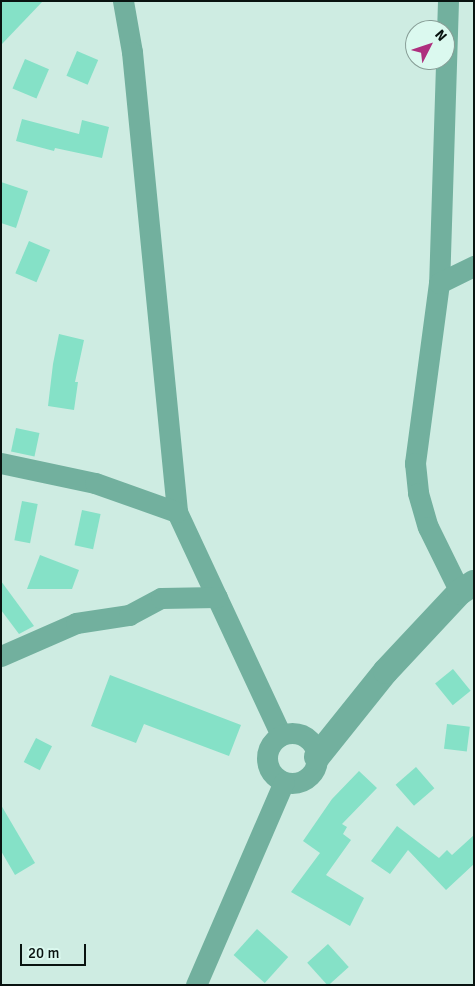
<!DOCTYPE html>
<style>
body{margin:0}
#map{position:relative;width:475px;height:986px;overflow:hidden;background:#ceece2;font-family:Signika,sans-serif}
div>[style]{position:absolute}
.building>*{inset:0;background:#85e1c7;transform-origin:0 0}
.minor>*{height:21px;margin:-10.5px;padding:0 10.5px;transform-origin:10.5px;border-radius:10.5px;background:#72b09e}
.minor>.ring{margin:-10.5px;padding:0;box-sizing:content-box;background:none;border:21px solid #72b09e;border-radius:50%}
.tertiary>*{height:26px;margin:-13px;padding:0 13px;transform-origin:13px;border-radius:13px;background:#72b09e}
span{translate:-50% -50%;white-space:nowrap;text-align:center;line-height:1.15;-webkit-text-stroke:4.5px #dbf9ef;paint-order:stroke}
.frame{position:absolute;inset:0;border:2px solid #091310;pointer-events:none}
.north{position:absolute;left:405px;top:20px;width:50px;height:50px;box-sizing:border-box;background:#dbf9ef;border:1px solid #879d96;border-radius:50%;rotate:49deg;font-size:14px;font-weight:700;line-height:20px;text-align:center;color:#091310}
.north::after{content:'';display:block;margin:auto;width:18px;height:22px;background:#ae2f7e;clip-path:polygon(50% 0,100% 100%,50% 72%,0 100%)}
.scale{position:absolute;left:20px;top:944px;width:66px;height:22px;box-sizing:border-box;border:2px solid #091310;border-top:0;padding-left:6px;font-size:15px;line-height:18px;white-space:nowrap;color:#091310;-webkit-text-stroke:4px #dbf9ef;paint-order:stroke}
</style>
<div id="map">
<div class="building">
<div style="clip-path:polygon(1px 1px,43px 1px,1px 45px)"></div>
<div style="left:77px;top:51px;width:23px;height:27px;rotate:23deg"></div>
<div style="left:25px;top:59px;width:26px;height:32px;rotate:23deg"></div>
<div style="clip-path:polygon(22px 119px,79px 134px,82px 120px,109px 127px,102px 158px,55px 148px,54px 151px,16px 141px)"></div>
<div style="clip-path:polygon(1px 182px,28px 191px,16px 228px,1px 223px)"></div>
<div style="left:29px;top:241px;width:23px;height:35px;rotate:23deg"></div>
<div style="clip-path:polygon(59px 334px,84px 340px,75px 382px,78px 382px,74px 410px,48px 406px,53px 364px)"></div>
<div style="left:16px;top:428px;width:24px;height:24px;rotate:12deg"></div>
<div style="left:22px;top:501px;width:16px;height:40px;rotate:11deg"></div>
<div style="left:82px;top:510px;width:19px;height:36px;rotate:12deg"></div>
<div style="clip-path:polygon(40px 555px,79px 570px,72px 589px,27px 589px)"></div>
<div style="clip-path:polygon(1px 581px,34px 626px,19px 634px,1px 610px)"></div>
<div style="left:453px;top:669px;width:28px;height:23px;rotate:51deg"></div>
<div style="clip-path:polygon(110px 675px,241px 725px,229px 756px,144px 724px,136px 743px,91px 726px)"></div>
<div style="left:447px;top:724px;width:23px;height:25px;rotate:7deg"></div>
<div style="left:36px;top:738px;width:18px;height:27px;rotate:27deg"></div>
<div style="left:416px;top:767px;width:28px;height:27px;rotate:49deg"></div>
<div style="clip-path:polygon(359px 771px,377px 788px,342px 824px,347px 827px,343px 834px,351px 840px,326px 875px,364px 898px,350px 926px,291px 892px,320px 853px,303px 841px,332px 799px)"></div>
<div style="clip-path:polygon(1px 805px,35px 863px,15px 875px,1px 851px)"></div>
<div style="clip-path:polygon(397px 826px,439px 858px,447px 850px,452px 855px,474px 835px,474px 864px,446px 890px,408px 850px,390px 874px,371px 861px)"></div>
<div style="left:257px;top:929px;width:42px;height:35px;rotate:42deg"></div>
<div style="left:328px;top:944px;width:31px;height:28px;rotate:48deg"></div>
</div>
<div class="minor">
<div style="left:123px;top:1px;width:52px;rotate:80deg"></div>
<div style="left:132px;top:52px;width:462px;rotate:84.4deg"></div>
<div style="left:177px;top:512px;width:246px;rotate:65deg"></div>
<div style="left:448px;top:1px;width:282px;rotate:91.8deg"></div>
<div style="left:439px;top:283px;width:182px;rotate:97.6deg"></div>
<div style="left:415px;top:463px;width:30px;rotate:84deg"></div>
<div style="left:418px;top:493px;width:35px;rotate:74deg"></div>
<div style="left:428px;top:527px;width:72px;rotate:63.8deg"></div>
<div style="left:439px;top:283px;width:39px;rotate:-26deg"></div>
<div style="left:1px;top:463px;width:96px;rotate:12deg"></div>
<div style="left:95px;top:483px;width:87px;rotate:19.5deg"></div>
<div style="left:1px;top:656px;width:82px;rotate:-23.7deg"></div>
<div style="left:76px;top:623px;width:54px;rotate:-8.6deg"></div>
<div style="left:129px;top:615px;width:36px;rotate:-28deg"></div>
<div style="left:161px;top:598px;width:56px;rotate:-1deg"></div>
<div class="ring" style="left:267px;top:733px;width:29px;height:29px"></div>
<div style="left:196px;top:985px;width:221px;rotate:-66.6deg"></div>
</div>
<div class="tertiary">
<div style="left:317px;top:757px;width:110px;rotate:-51.3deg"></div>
<div style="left:386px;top:671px;width:108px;rotate:-46.9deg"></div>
<div style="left:460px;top:592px;width:17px;rotate:-33deg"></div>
</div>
<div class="frame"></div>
<div class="north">N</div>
<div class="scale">20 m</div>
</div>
